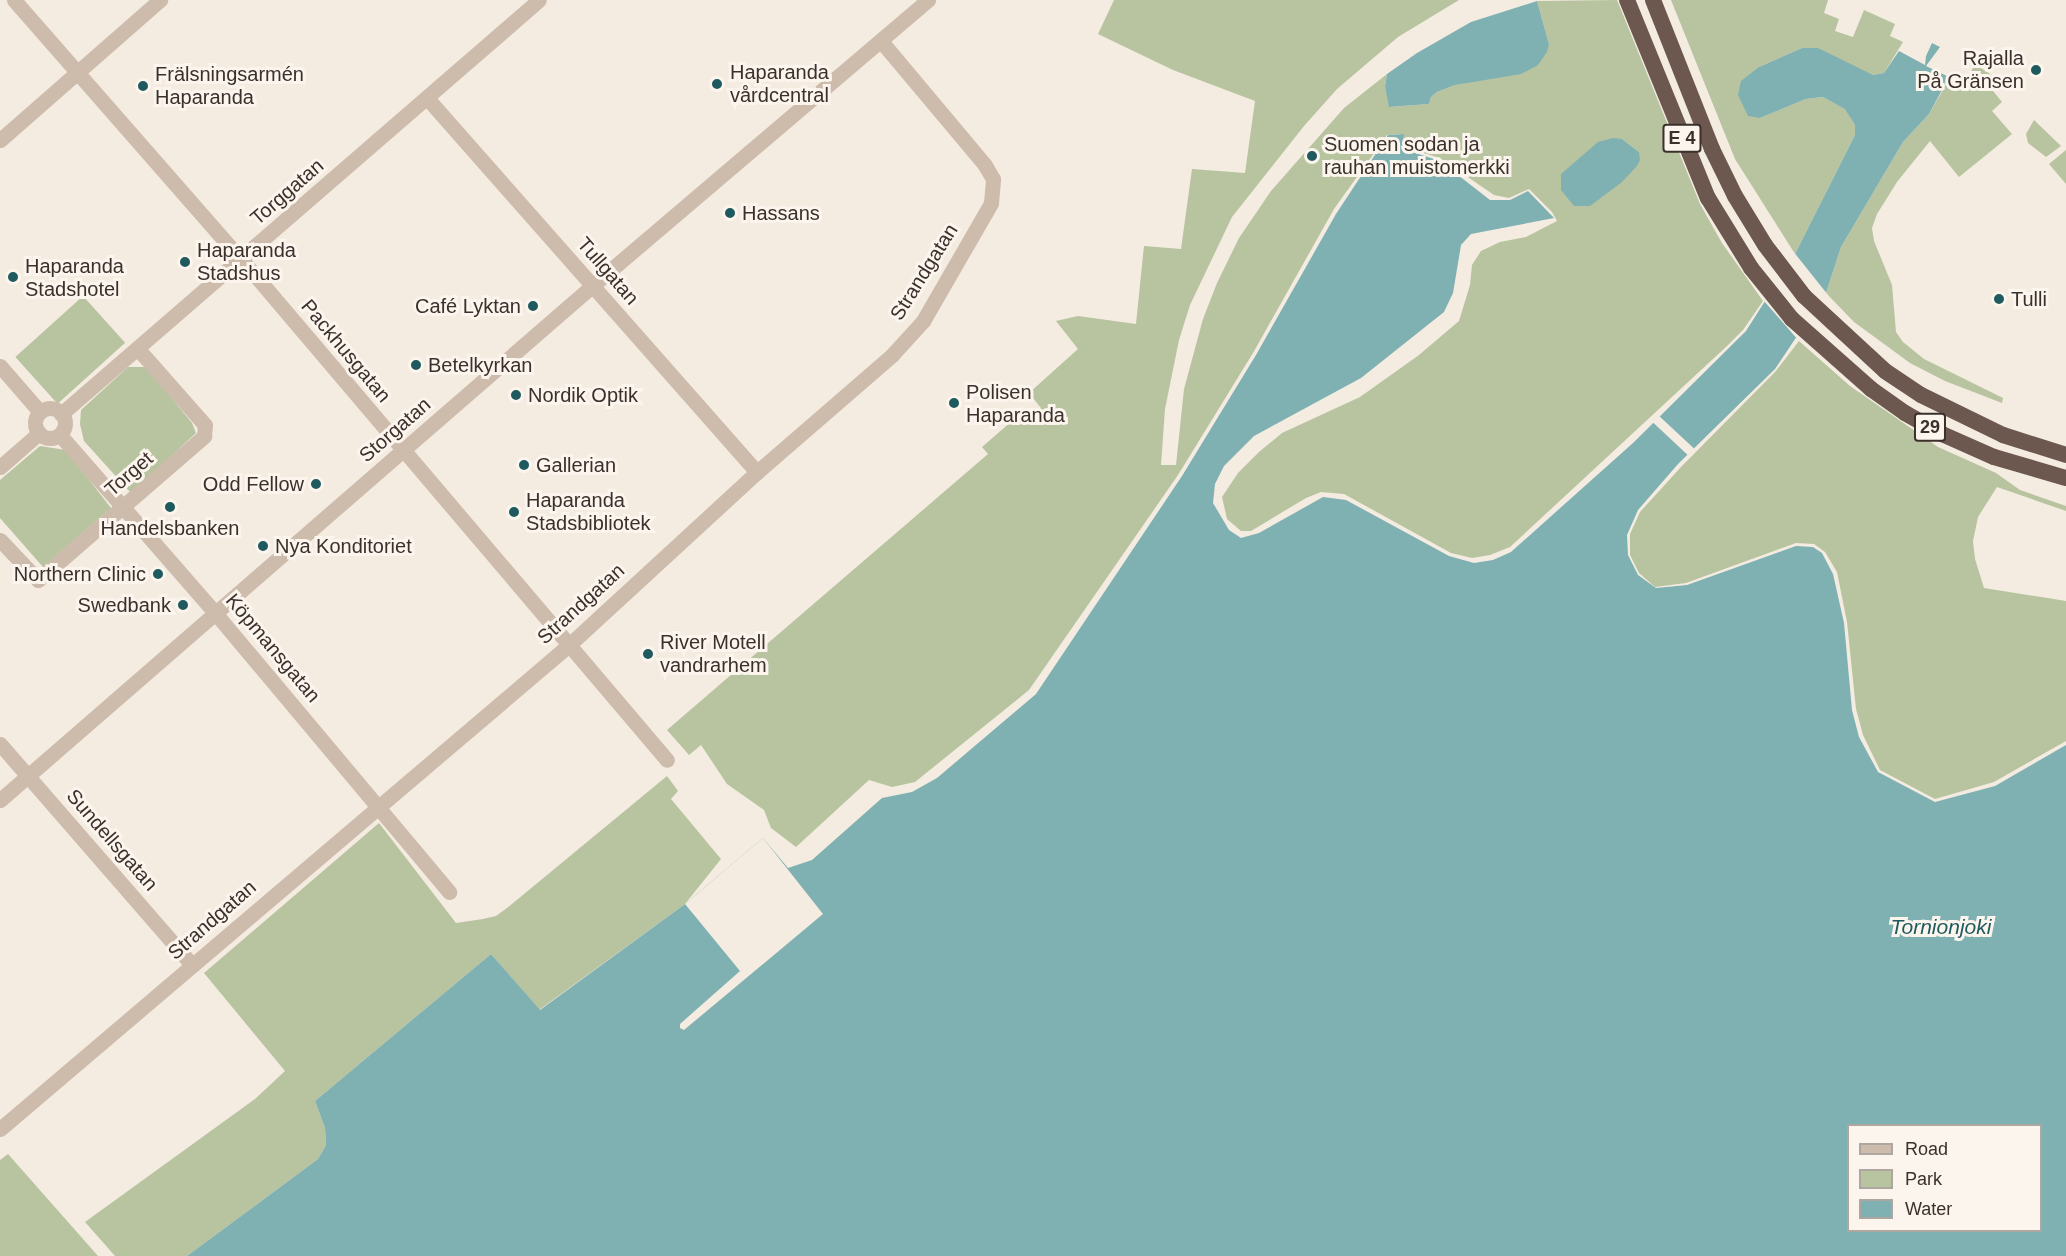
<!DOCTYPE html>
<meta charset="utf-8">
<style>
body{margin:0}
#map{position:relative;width:2066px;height:1256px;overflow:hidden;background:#f4ebe1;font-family:Helvetica,sans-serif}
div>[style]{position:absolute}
.green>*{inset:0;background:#b8c4a0;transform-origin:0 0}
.water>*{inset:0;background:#7fb0b2}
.pier>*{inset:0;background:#f4ebe1;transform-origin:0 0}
.minor>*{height:15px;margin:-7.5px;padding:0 7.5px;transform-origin:7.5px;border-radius:7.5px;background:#cdbbac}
.minor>.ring{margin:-7.5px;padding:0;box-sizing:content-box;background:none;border:15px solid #cdbbac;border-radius:50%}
.trunk>*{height:16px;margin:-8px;padding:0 8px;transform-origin:8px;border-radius:8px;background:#6c584f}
.dots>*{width:16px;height:16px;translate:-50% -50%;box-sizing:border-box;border:3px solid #fbf5ee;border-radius:50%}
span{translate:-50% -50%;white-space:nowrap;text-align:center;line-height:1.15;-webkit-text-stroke:6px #fbf5ee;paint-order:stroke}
.shield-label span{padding:2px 4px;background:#fbf5ee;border:2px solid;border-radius:4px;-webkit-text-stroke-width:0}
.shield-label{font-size:18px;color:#3b302b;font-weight:700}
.poi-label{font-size:20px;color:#3b302b}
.right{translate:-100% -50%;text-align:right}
.left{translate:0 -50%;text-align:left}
.street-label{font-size:20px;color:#3b302b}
.water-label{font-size:21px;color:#1f5a5e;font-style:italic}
.legend{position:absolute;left:1847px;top:1124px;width:195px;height:108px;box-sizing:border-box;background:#fbf5ee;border:2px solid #aea6a0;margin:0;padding:8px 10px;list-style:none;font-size:18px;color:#3b302b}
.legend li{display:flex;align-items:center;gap:12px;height:30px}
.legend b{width:30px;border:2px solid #aea6a0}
</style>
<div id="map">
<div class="green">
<div style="clip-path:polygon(evenodd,1114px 0,1459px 0,1398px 37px,1337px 89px,1304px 126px,1232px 217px,1190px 305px,1179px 340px,1165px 409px,1161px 465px,1176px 465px,1184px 389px,1203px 319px,1217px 283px,1239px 238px,1271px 191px,1344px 108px,1387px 74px,1385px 86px,1390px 107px,1429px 104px,1431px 97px,1437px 92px,1455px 85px,1490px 78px,1549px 44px,1537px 1px,1617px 0,1700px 204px,1722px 243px,1763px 301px,1743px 330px,1727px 346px,1510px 547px,1490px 555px,1472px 558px,1451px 553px,1344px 494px,1321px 492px,1306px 498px,1251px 531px,1241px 531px,1227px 519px,1222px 497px,1238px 473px,1259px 452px,1282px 433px,1360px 397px,1419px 355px,1459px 321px,1470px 285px,1472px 265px,1481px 251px,1500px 242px,1526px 237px,1557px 221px,1552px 212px,1529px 189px,1509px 198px,1494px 195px,1440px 158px,1404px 147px,1404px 134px,1387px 135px,1334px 209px,1253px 353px,1178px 475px,1029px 690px,915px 782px,892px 787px,869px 780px,796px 847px,771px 828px,764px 810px,727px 784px,701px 745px,689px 755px,667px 730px,988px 454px,982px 447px,1019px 415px,1025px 421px,1041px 408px,1029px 393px,1078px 349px,1056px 321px,1078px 316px,1136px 324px,1144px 246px,1181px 249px,1192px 169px,1245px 173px,1255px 101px,1173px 70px,1098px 34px,1114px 0,1622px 139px,1639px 152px,1632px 168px,1622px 139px)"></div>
<div style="clip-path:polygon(1671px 0,1828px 0,1824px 13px,1839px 19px,1835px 31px,1853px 37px,1864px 10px,1895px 24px,1890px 36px,1903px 42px,1884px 73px,1873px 75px,1802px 48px,1759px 67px,1760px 118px,1806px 99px,1823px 97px,1846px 109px,1855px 125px,1855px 135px,1795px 254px,1735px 159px)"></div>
<div style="clip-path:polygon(1975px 64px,2002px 82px,1993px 91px,2002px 102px,1992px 111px,2012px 134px,1959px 177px,1930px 141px,1897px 182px,1877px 214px,1872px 228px,1874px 241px,1892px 285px,1896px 332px,1903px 342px,1924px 359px,2003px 398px,2002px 403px,1945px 381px,1910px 363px,1854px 322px,1826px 293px,1841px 247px,1903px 142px,1929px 114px,1953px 72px,1967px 79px)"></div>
<div style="clip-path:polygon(2034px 120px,2061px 146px,2046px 157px,2028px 143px,2026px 134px)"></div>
<div style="clip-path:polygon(2066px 150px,2066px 184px,2049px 164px)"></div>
<div style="left:83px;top:296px;width:63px;height:91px;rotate:48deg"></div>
<div style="clip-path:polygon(1799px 341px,1850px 386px,1938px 447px,1996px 473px,2020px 490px,2066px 506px,2066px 511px,1997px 487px,1978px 517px,1973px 541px,1975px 559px,1984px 588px,2066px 601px,2066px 741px,1994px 782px,1935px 799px,1880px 770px,1863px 735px,1856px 709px,1847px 622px,1837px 572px,1825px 552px,1814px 544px,1796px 543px,1686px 583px,1655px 587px,1639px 573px,1630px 555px,1630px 534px,1640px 512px,1681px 467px,1775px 372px)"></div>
<div style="clip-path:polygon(128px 367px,146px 367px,192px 423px,196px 433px,131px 493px,84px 441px,80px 424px,81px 410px)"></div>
<div style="clip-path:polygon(40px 446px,66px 450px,111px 508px,43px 567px,0 518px,0 480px)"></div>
<div style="clip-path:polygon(667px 776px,678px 791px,671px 799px,721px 859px,685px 904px,539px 1010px,491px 954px,315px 1101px,325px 1128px,326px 1145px,318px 1159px,187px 1256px,115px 1256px,85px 1222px,255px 1099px,285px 1071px,204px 973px,379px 823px,456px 923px,483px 919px,496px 916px,507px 908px)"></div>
<div style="clip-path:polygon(8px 1154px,98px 1256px,0 1256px,0 1160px)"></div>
</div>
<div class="water">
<div style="clip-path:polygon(1537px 1px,1549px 44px,1547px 52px,1538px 65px,1521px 74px,1455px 85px,1437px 92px,1431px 97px,1429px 104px,1389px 107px,1385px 86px,1387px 74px,1417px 53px,1471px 22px)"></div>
<div style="clip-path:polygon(evenodd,1932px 43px,1940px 47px,1926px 66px,1949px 77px,1929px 114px,1903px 142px,1841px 247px,1826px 293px,1775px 369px,1678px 464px,1638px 510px,1627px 535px,1628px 555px,1638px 575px,1656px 588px,1687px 585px,1796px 546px,1813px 547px,1822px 553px,1833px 574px,1844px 623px,1852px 710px,1859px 737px,1878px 772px,1935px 802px,1995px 786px,2066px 745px,2066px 1256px,187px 1256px,318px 1159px,326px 1145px,325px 1128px,315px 1101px,491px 954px,540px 1010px,685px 904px,763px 838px,788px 868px,812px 860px,882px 798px,912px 792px,937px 778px,1036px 694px,1182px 476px,1256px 355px,1336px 214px,1388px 135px,1404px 134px,1403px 149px,1440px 161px,1490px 200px,1510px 200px,1528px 191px,1554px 218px,1471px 234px,1461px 245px,1453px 293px,1444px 312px,1361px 378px,1254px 436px,1224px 466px,1215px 484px,1213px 503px,1229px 530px,1241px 538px,1259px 533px,1323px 497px,1346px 500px,1449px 556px,1474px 563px,1493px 560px,1511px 552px,1633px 443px,1746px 331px,1795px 254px,1855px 135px,1855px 125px,1845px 109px,1823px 97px,1806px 99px,1760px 118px,1748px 116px,1738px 95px,1741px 81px,1759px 67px,1802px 48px,1818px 48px,1873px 75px,1884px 73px,1899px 51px,1925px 65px,1926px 56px,1932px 43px,1848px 1126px,2040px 1126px,2040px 1230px,1848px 1230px,1848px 1126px)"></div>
<div style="clip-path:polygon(1613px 138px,1622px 139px,1639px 152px,1640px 160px,1637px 166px,1622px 182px,1590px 206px,1574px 206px,1561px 190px,1561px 174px,1598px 142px)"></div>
</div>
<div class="pier">
<div style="clip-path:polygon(1793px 251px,1828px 295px,1799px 341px,1764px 301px)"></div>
<div style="left:1657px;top:414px;width:54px;height:9px;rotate:43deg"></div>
<div style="clip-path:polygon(763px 838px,823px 914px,684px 1030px,680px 1028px,680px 1024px,740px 971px,685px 904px)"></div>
</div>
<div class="minor">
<div style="left:14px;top:0;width:346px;rotate:48.8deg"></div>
<div style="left:242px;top:260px;width:656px;rotate:49.64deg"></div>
<div style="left:427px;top:98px;width:499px;rotate:48.6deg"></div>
<div style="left:0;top:140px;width:213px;rotate:-41.2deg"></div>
<div style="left:0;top:366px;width:61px;rotate:49deg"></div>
<div class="ring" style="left:35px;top:408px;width:15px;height:15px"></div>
<div style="left:61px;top:414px;width:632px;rotate:-40.9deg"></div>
<div style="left:60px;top:435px;width:237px;rotate:48.9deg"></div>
<div style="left:216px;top:614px;width:363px;rotate:50deg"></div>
<div style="left:0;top:467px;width:52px;rotate:-41.1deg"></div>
<div style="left:0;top:540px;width:55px;rotate:46.5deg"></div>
<div style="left:38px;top:580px;width:220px;rotate:-40.9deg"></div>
<div style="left:204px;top:436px;width:11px;rotate:-85deg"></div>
<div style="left:205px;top:425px;width:101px;rotate:-131.4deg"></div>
<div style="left:0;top:744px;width:293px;rotate:49deg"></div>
<div style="left:0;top:800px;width:785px;rotate:-40.97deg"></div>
<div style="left:593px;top:285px;width:440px;rotate:-40.4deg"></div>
<div style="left:0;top:1129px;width:748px;rotate:-40.39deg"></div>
<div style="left:570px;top:644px;width:254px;rotate:-42.6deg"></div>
<div style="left:757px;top:472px;width:179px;rotate:-40.9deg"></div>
<div style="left:892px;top:355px;width:46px;rotate:-47.6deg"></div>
<div style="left:923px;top:321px;width:136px;rotate:-60deg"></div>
<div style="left:991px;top:203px;width:24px;rotate:-85deg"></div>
<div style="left:993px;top:179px;width:16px;rotate:-120deg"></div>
<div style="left:985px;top:165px;width:162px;rotate:-130deg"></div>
</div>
<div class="trunk">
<div style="left:1627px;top:0;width:214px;rotate:67.8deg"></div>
<div style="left:1708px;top:198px;width:82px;rotate:58.4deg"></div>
<div style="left:1751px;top:268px;width:65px;rotate:51.2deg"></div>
<div style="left:1792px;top:319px;width:106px;rotate:41.5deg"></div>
<div style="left:1871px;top:389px;width:42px;rotate:35.2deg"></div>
<div style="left:1905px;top:413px;width:43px;rotate:29.6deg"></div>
<div style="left:1942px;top:434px;width:57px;rotate:23.9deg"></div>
<div style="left:1994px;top:457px;width:75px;rotate:16.3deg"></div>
<div style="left:1653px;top:0;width:160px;rotate:68.4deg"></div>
<div style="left:1712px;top:149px;width:52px;rotate:63.9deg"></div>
<div style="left:1735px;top:196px;width:57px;rotate:58.5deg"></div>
<div style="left:1765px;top:245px;width:64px;rotate:52.6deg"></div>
<div style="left:1804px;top:296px;width:110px;rotate:42.8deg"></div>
<div style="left:1885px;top:371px;width:43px;rotate:33.7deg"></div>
<div style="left:1921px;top:395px;width:91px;rotate:26deg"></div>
<div style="left:2003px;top:435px;width:66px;rotate:17.6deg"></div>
</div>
<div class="dots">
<div style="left:2036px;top:70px;background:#1f5a5e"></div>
<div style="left:717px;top:84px;background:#1f5a5e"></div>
<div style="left:143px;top:86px;background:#1f5a5e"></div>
<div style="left:1312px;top:156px;background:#1f5a5e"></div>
<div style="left:730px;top:213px;background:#1f5a5e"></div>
<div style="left:185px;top:262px;background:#1f5a5e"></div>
<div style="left:13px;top:277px;background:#1f5a5e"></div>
<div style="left:1999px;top:299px;background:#1f5a5e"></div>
<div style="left:533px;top:306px;background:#1f5a5e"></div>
<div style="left:416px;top:365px;background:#1f5a5e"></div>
<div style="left:516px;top:395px;background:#1f5a5e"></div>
<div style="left:954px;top:403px;background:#1f5a5e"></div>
<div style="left:524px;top:465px;background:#1f5a5e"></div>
<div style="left:316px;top:484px;background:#1f5a5e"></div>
<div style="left:170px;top:507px;background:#1f5a5e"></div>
<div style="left:514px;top:512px;background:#1f5a5e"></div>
<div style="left:263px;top:546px;background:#1f5a5e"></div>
<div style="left:158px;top:574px;background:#1f5a5e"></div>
<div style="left:183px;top:605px;background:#1f5a5e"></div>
<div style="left:648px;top:654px;background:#1f5a5e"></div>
</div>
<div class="shield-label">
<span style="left:1682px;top:138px">E 4</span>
<span style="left:1930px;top:427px">29</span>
</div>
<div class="poi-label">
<span class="right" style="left:2024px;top:70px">Rajalla<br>På Gränsen</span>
<span class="left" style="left:730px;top:84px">Haparanda<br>vårdcentral</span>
<span class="left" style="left:155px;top:86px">Frälsningsarmén<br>Haparanda</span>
<span class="left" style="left:1324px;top:156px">Suomen sodan ja<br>rauhan muistomerkki</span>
<span class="left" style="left:742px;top:213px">Hassans</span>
<span class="left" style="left:197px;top:262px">Haparanda<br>Stadshus</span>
<span class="left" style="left:25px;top:278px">Haparanda<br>Stadshotel</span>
<span class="left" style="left:2011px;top:299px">Tulli</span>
<span class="right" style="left:521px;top:306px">Café Lyktan</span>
<span class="left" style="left:428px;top:365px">Betelkyrkan</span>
<span class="left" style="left:966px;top:404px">Polisen<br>Haparanda</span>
<span class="left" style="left:528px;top:395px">Nordik Optik</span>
<span class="left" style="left:536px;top:465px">Gallerian</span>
<span class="right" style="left:304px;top:484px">Odd Fellow</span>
<span class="left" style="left:526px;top:512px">Haparanda<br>Stadsbibliotek</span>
<span style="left:170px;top:528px">Handelsbanken</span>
<span class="left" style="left:275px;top:546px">Nya Konditoriet</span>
<span class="right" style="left:146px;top:574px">Northern Clinic</span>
<span class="right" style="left:171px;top:605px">Swedbank</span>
<span class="left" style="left:660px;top:654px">River Motell<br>vandrarhem</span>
</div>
<div class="street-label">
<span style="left:287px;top:192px;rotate:-41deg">Torggatan</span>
<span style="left:608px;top:271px;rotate:49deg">Tullgatan</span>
<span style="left:924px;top:272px;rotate:-58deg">Strandgatan</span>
<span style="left:346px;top:351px;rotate:50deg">Packhusgatan</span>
<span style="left:395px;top:430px;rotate:-41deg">Storgatan</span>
<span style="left:129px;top:474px;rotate:-41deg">Torget</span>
<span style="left:581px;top:604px;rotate:-42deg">Strandgatan</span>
<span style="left:273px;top:648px;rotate:50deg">Köpmansgatan</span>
<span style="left:112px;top:840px;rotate:49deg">Sundellsgatan</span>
<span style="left:212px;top:920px;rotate:-41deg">Strandgatan</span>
</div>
<div class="water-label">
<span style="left:1941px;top:927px">Tornionjoki</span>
</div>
<ul class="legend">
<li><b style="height:8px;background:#cdbbac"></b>Road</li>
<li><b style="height:16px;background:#b8c4a0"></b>Park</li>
<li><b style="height:16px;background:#7fb0b2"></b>Water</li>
</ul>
</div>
